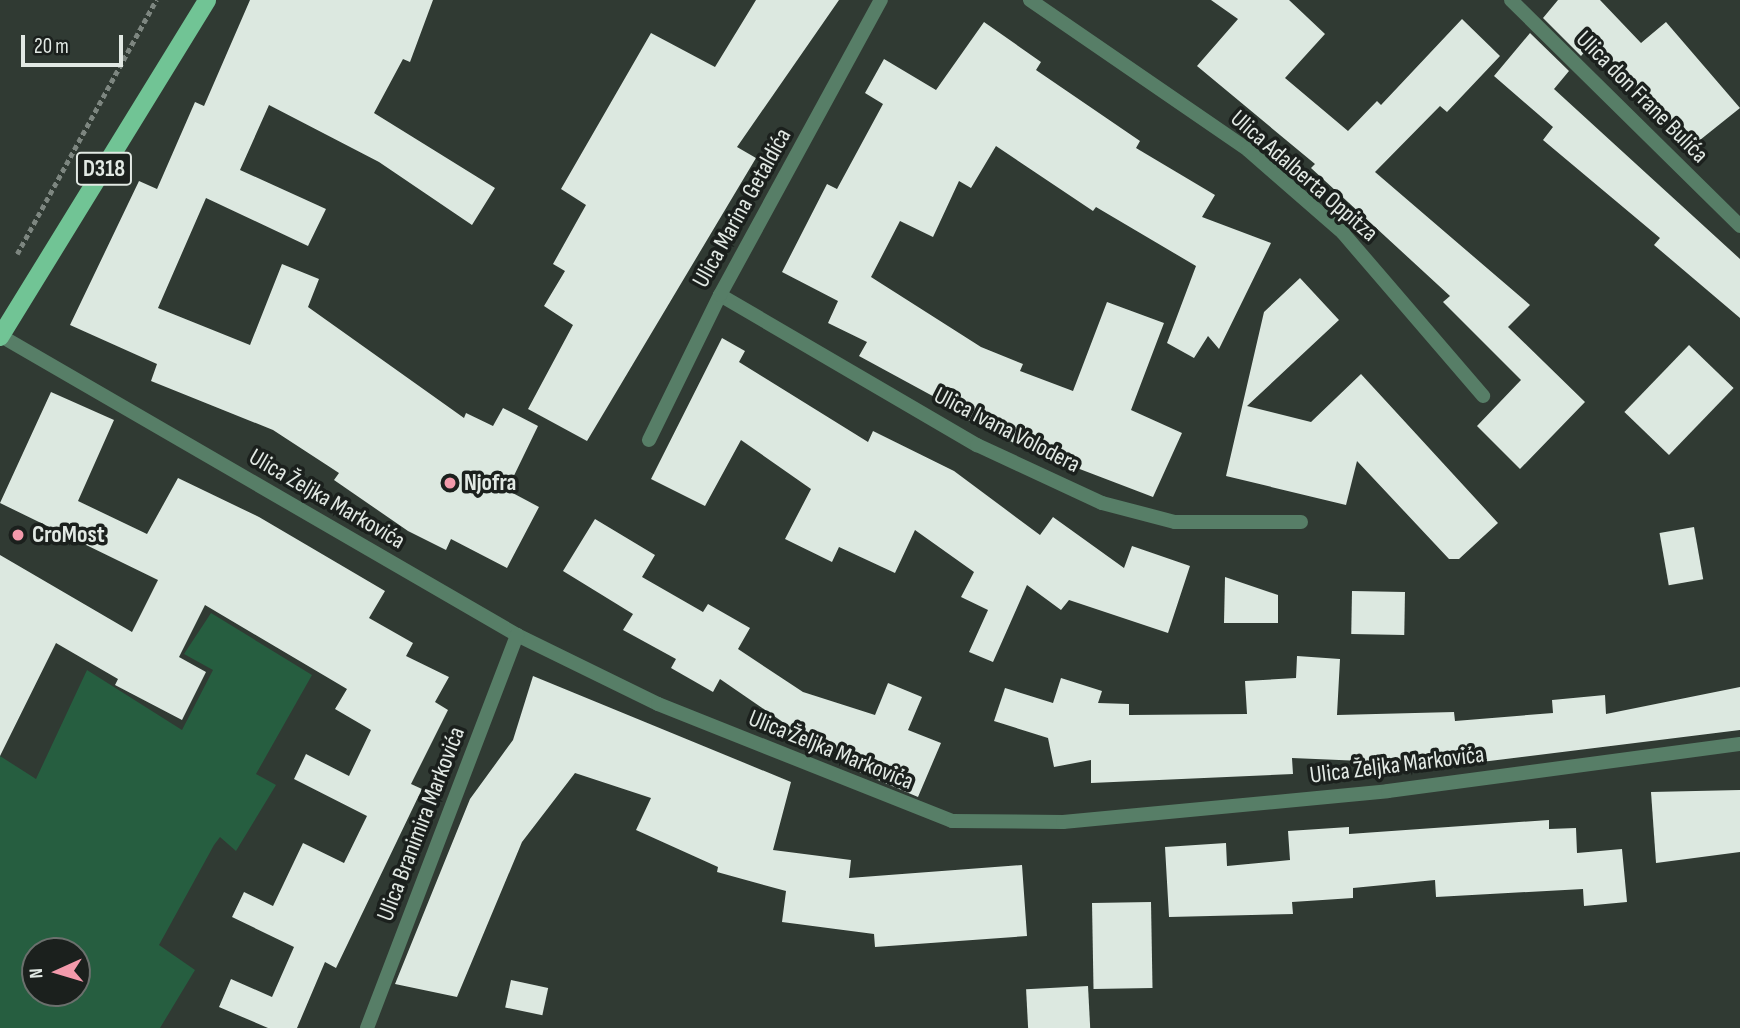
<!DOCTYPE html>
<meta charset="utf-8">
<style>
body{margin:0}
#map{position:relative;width:1740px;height:1028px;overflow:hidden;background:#303a33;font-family:"Sofia Sans Condensed",sans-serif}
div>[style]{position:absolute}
.green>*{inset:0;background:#265e40}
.building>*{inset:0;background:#dce8e0;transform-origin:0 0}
.path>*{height:4.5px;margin-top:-2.25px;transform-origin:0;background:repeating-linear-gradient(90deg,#7d8680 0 5px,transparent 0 8.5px)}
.minor>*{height:14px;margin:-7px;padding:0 7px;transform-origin:7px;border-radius:7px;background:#577e67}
.primary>*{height:18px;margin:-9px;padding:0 9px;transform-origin:9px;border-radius:9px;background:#71c495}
.dots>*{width:19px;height:19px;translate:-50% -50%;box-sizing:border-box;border:4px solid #1b201d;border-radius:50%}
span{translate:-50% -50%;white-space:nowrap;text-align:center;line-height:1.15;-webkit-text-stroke:7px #1b201d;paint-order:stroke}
.shield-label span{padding:2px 5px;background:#1b201d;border:2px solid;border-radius:5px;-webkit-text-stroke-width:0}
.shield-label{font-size:23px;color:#e2e9e4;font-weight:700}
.street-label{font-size:24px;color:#e2e9e4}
.poi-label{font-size:24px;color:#e2e9e4;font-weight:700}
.left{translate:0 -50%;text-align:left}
.north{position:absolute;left:21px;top:937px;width:70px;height:70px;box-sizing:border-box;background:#1b201d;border:2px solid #6b706d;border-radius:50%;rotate:266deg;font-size:19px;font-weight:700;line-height:28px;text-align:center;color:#e2e9e4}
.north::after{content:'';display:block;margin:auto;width:24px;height:32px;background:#f39aab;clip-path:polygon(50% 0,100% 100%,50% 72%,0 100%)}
.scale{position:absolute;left:21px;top:35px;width:102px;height:32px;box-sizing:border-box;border:4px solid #e2e9e4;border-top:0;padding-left:9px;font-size:21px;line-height:24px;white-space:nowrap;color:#e2e9e4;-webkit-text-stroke:5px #1b201d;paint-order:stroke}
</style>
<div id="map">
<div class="green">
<div style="clip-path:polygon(evenodd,211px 613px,312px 675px,256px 774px,276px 785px,236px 851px,220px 837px,214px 845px,159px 945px,195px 970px,160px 1028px,0 1028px,0 756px,36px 779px,87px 670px,182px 730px,213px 670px,184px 654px,211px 613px,35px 951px,77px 951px,77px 993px,35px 993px,35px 951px)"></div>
</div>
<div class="building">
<div style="clip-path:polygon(250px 0,433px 0,410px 62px,403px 59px,374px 113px,495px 188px,472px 225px,379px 162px,269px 105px,240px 170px,326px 209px,308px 246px,206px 198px,158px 308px,250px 345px,282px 264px,319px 279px,308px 307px,464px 418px,466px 413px,493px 426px,503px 408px,538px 426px,507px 490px,539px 507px,507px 568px,451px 539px,446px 550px,408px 531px,334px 480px,339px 473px,273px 430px,151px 381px,157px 364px,70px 325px,139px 181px,157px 189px,195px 102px,204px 106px)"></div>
<div style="clip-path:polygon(756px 0,839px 0,737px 147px,756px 158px,587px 441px,528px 409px,573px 325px,544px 306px,565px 271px,553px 264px,586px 205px,561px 189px,651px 33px,715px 67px)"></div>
<div style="clip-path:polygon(1211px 0,1289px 0,1325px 34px,1285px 78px,1348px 131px,1377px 101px,1381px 105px,1462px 19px,1500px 56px,1447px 112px,1440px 106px,1375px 172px,1530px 305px,1508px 327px,1585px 402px,1520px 469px,1477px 426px,1521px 380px,1443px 302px,1450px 296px,1311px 168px,1315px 164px,1197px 66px,1238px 19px)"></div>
<div style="clip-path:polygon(1558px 0,1600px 0,1641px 43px,1666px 22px,1740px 108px,1685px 152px,1595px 40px,1581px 56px,1543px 18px)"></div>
<div style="clip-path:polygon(984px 22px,1041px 62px,1036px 70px,1140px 141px,1136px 148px,1215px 195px,1202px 217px,1271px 243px,1219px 349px,1208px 336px,1194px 358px,1167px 343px,1196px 266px,1096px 207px,1093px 211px,996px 146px,971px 188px,959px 181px,933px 237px,900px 221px,871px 277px,981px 347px,1023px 364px,1020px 371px,1073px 391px,1107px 302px,1164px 323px,1131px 410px,1182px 433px,1153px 497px,1022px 447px,938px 405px,940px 400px,859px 356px,867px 342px,828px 323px,838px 301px,782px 272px,827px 184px,837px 189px,883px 104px,865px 93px,884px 59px,936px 90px)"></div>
<div style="clip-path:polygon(1530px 33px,1569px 71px,1554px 89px,1740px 259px,1740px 318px,1654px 245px,1660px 238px,1543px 140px,1553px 127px,1494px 76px)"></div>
<div style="clip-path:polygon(1300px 278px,1339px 320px,1247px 406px,1311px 422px,1361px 374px,1498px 523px,1459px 559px,1449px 559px,1357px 461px,1346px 505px,1226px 476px,1264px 312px)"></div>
<div style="clip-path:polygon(722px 338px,745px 351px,739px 362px,868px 442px,873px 431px,954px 471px,1040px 535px,1053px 517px,1124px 568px,1132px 546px,1190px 566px,1168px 633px,1069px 600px,1061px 610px,1027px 585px,993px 662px,969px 652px,988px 610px,961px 597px,974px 572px,915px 530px,895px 573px,839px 547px,832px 562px,785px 539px,811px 489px,741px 440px,705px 506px,651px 479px)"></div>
<div style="left:1689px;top:345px;width:62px;height:93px;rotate:44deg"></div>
<div style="clip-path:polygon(51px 392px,114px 420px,78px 501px,147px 534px,178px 478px,259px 517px,385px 591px,369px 618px,413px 643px,406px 656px,449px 677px,435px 702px,448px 710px,411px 784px,422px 789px,336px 968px,325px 962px,297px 1028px,268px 1028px,219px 1007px,231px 979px,272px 997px,294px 947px,232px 917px,244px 892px,273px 906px,303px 843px,344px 863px,367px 816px,294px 779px,306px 754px,349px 776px,371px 730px,335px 709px,347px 689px,205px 605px,179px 657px,206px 672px,182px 720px,115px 685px,118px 679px,56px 643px,0 756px,0 555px,132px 632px,158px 580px,0 503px)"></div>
<div style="clip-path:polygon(595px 519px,655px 555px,642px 577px,703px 612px,708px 604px,750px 628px,738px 649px,803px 692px,875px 715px,888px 683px,922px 697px,908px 730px,941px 743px,918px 797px,852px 769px,855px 762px,787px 736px,790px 727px,720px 679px,713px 692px,671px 668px,676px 659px,623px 630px,633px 614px,563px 571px)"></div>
<div style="left:1694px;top:527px;width:53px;height:35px;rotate:80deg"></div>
<div style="clip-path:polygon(1225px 577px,1278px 595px,1278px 623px,1224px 623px)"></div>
<div style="left:1352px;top:591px;width:53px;height:43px;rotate:1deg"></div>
<div style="clip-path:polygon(1297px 656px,1340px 659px,1337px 715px,1454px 712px,1455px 721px,1553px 713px,1552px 700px,1605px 695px,1606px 714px,1740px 687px,1740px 730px,1457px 765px,1292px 758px,1293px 774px,1091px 783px,1091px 760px,1054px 767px,1048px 738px,994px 721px,1005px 688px,1053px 703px,1061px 678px,1102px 691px,1098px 703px,1129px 704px,1129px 715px,1247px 714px,1245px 681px,1296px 678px)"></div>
<div style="clip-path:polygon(533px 676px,791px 782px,773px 850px,851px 860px,849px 878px,1022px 865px,1027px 936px,875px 947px,874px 934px,782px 922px,786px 891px,717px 872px,718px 867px,636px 830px,651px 798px,575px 773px,522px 842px,457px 997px,395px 984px,470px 799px,513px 740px)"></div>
<div style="clip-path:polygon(1740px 790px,1740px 852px,1656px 863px,1651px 792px)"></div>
<div style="clip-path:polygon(1549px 820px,1549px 829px,1576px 828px,1577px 853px,1622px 849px,1627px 902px,1584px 906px,1583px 889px,1436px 897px,1435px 880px,1353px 888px,1353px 898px,1292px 902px,1293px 914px,1169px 917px,1165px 847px,1226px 843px,1227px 866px,1290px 860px,1288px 831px,1349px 827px,1349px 834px)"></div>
<div style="left:1151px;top:902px;width:86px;height:59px;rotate:89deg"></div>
<div style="left:511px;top:980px;width:38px;height:28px;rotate:12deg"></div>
<div style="left:1088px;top:986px;width:42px;height:62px;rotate:87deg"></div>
</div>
<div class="path">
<div style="left:17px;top:254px;width:290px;rotate:-61.3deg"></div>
</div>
<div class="minor">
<div style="left:1030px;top:0;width:265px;rotate:34.5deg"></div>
<div style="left:1248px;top:150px;width:126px;rotate:41.1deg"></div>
<div style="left:1343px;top:233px;width:215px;rotate:49.3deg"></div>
<div style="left:1511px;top:0;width:322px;rotate:44.6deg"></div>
<div style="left:720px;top:295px;width:298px;rotate:30.3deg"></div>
<div style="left:977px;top:445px;width:138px;rotate:24.9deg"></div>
<div style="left:1102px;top:503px;width:75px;rotate:14.6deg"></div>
<div style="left:1175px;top:522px;width:126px"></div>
<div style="left:1px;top:336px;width:596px;rotate:30.09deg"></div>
<div style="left:517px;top:635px;width:157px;rotate:26.1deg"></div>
<div style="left:658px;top:704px;width:316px;rotate:21.7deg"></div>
<div style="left:952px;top:821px;width:111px;rotate:0.5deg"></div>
<div style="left:1063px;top:822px;width:326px;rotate:-5.4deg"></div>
<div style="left:1388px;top:791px;width:355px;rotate:-7.6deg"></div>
<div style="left:649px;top:440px;width:161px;rotate:-63.9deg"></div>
<div style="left:720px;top:295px;width:336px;rotate:-61.4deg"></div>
<div style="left:367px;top:1028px;width:421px;rotate:-69.1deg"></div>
</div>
<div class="primary">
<div style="left:0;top:337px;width:395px;rotate:-58.4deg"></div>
</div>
<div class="dots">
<div style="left:450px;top:483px;background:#f39aab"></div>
<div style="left:18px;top:535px;background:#f39aab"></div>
</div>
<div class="shield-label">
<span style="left:104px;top:169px">D318</span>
</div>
<div class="street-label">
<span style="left:1642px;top:97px;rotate:45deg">Ulica don Frane Bulića</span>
<span style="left:1304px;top:176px;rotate:41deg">Ulica Adalberta Oppitza</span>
<span style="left:742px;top:208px;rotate:-61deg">Ulica Marina Getaldića</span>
<span style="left:1007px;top:430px;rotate:27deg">Ulica Ivana Volodera</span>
<span style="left:327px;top:499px;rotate:30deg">Ulica Željka Markovića</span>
<span style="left:831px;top:750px;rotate:22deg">Ulica Željka Markovića</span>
<span style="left:1397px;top:765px;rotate:-7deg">Ulica Željka Markovića</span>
<span style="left:421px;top:824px;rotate:-69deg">Ulica Branimira Markovića</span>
</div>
<div class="poi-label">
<span class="left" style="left:464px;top:483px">Njofra</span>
<span class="left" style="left:32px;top:535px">CroMost</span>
</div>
<div class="north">N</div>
<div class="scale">20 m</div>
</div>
